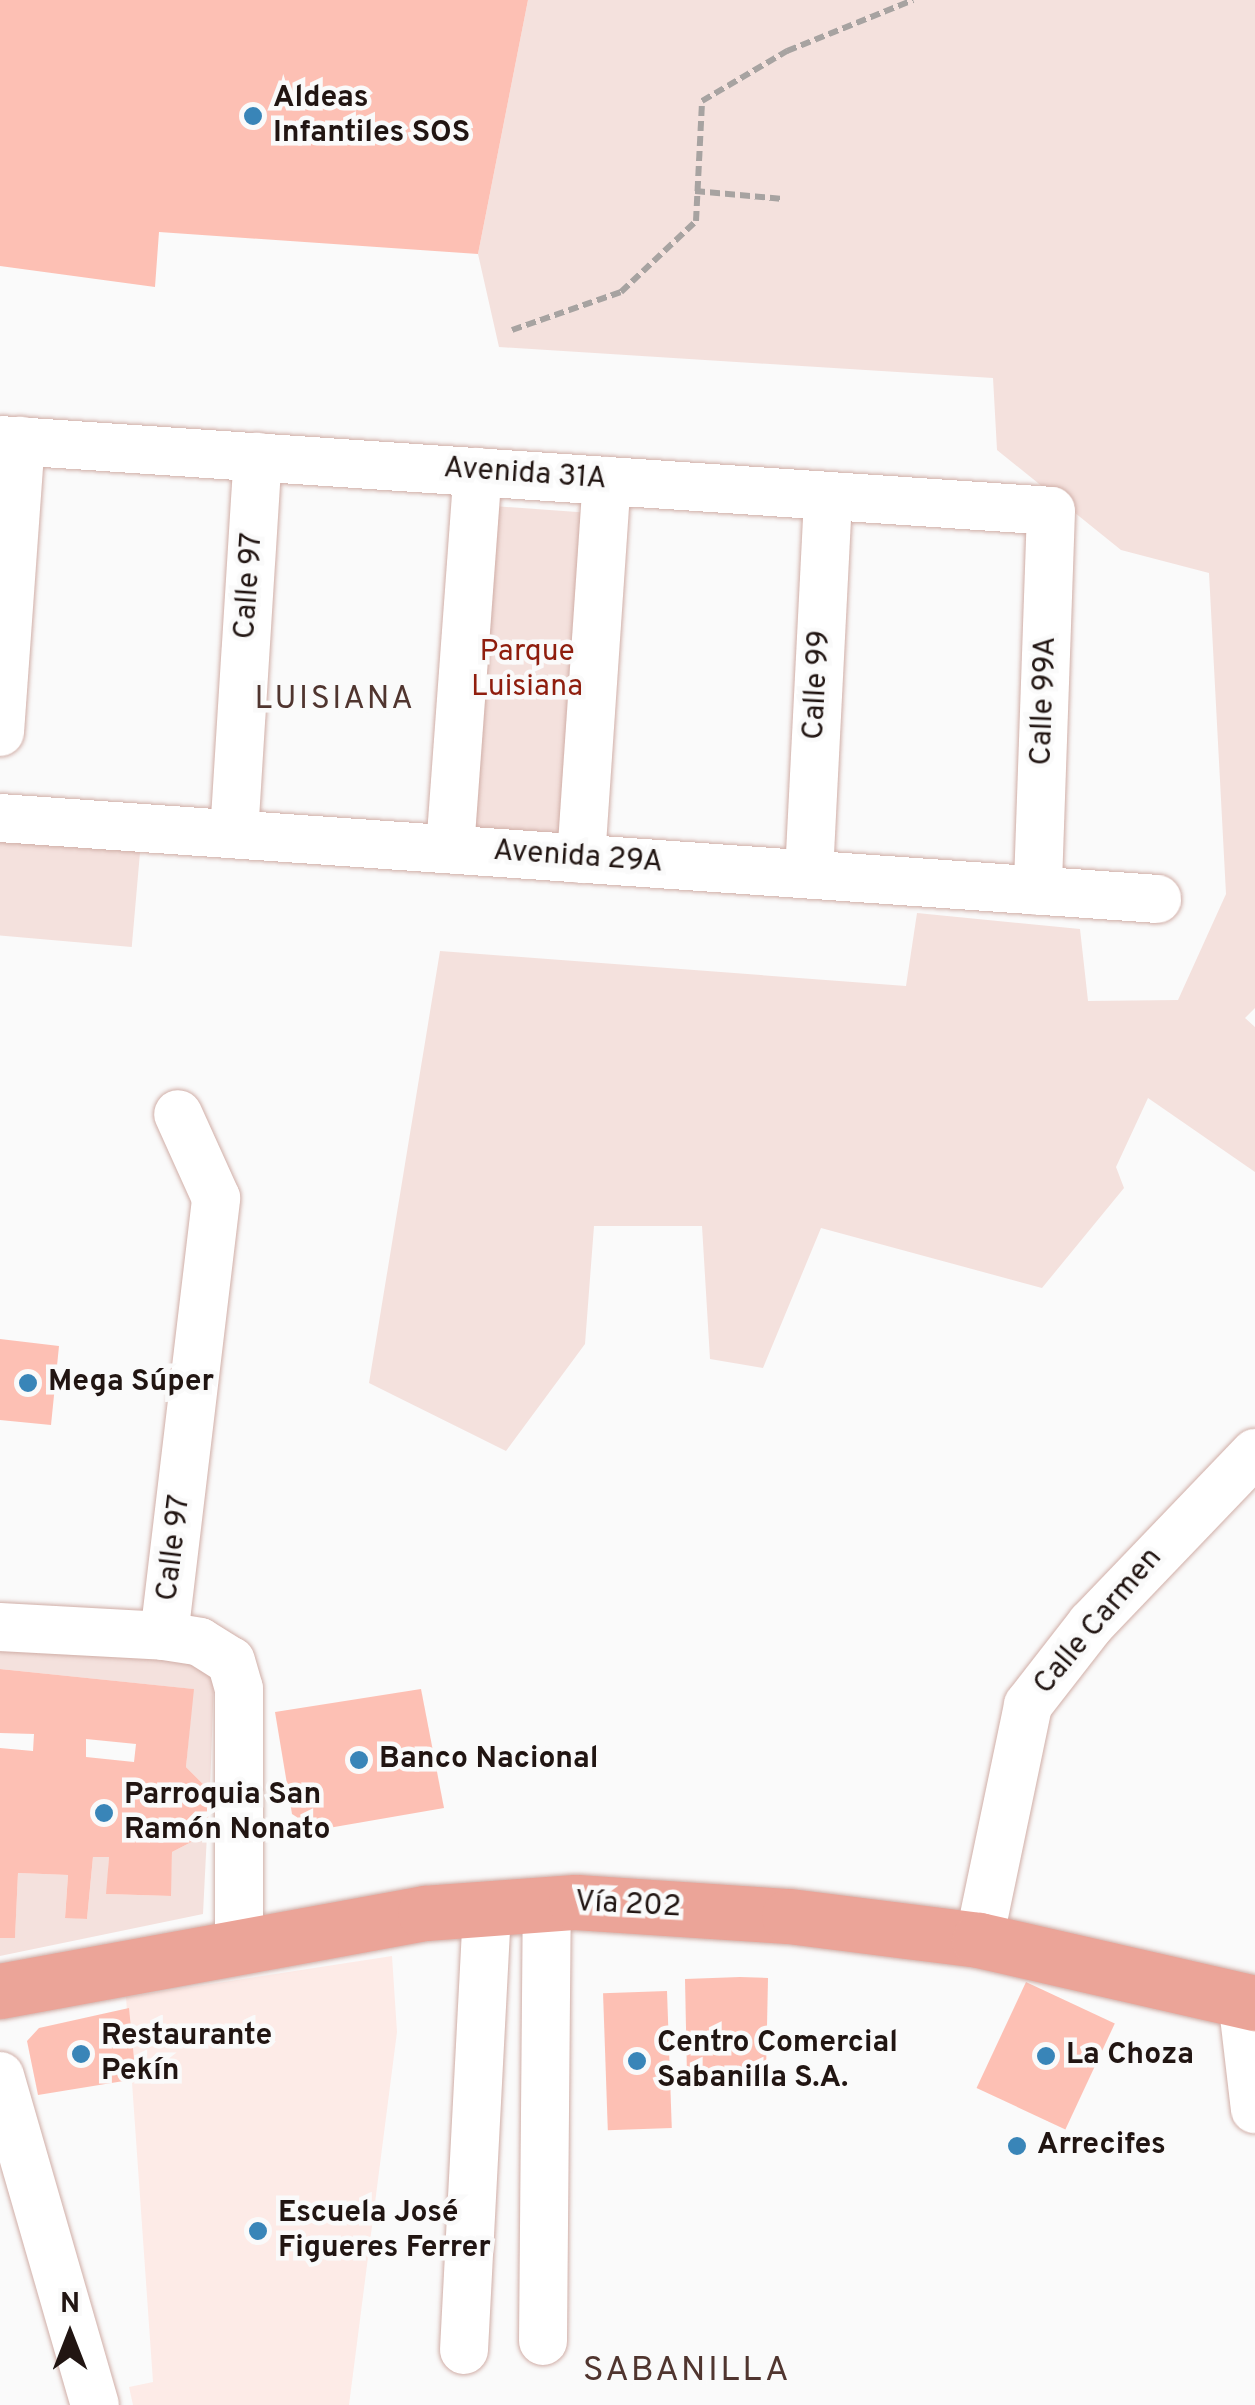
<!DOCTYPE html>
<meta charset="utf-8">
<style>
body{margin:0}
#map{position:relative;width:1255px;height:2405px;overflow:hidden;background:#fafafa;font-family:Overpass,sans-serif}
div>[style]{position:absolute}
.built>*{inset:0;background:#fdebe7}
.green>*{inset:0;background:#f4e1dd;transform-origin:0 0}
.building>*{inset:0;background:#fdc0b4;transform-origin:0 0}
.path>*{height:6px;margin-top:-3px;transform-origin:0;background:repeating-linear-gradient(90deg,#a7a3a1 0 10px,transparent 0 15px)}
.roads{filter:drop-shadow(0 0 2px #d0aea7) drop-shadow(0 0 2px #d0aea7)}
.minor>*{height:48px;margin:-24px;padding:0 24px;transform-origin:24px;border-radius:24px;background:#fff}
.major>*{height:55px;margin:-27.5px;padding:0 27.5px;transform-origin:27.5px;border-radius:27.5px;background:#eba498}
.dots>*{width:28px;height:28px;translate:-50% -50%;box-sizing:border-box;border:5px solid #fafafa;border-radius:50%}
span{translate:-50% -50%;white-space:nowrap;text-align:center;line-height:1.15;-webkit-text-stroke:9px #fafafa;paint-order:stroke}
.poi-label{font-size:30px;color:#211512;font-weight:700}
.left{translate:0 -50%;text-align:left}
.street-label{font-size:30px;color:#211512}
.park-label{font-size:30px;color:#8f1d0d}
.neighbourhood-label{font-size:32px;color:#50352f;letter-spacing:2.5px}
.quarter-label{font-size:35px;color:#50352f;letter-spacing:2.5px}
.north{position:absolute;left:20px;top:2285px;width:100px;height:100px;-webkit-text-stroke:8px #fafafa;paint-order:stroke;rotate:0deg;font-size:28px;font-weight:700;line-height:40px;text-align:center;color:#211512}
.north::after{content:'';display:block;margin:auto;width:35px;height:45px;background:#211512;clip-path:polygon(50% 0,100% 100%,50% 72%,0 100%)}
</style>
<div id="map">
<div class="built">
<div style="clip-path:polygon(392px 1956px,397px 2032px,349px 2405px,133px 2405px,129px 2387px,153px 2382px,126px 1997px)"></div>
</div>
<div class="green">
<div style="clip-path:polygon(528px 0,1255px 0,1255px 1008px,1245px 1018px,1255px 1027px,1255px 1172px,1148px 1098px,1116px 1167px,1124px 1188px,1042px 1288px,821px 1228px,763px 1368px,710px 1359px,702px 1226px,594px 1226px,585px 1344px,506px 1451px,369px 1383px,440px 951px,906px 986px,917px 913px,1080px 929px,1088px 1001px,1178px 1000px,1226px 894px,1209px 573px,1121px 550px,997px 450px,993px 378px,499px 347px,478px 254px)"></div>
<div style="left:493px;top:506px;width:95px;height:323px;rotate:4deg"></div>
<div style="left:0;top:835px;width:141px;height:100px;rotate:5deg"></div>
<div style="clip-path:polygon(0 1643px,192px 1656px,214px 1678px,210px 1791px,186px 1767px,193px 1689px,0 1669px)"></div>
<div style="clip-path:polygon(207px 1834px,203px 1914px,0 1956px,0 1938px,15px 1937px,18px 1873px,68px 1875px,65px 1917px,87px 1919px,93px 1857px,109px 1857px,107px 1894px,170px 1896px,172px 1852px)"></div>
</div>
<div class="building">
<div style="clip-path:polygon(0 0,528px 0,478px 254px,159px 232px,155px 287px,0 266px)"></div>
<div style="clip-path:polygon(0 1339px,59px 1346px,51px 1425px,0 1420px)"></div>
<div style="clip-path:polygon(evenodd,0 1669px,194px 1689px,186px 1767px,210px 1791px,207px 1834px,172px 1852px,171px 1896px,106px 1894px,109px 1857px,93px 1857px,87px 1919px,65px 1918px,68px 1875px,18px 1873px,15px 1938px,0 1938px,0 1748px,33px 1751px,34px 1734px,0 1733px,0 1669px,86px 1739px,136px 1744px,134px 1762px,86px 1757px,86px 1739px)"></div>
<div style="clip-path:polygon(421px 1689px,444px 1808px,317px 1830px,292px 1814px,275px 1712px)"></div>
<div style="clip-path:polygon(740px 1977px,768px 1978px,766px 2074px,687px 2076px,685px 1979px)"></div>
<div style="left:1026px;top:1982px;width:98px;height:117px;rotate:25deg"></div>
<div style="left:667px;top:1991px;width:137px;height:64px;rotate:88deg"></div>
<div style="clip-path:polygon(129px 2008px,136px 2079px,38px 2095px,27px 2041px,39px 2028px)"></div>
</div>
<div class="path">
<div style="left:695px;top:191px;width:88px;rotate:5.2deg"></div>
<div style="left:512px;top:330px;width:115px;rotate:-19.2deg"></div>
<div style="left:621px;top:292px;width:103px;rotate:-43.4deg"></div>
<div style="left:696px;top:221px;width:120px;rotate:-87.1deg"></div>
<div style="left:702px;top:101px;width:99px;rotate:-30.5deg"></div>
<div style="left:787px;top:51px;width:136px;rotate:-22deg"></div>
</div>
<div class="roads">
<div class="minor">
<div style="left:0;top:440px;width:1053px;rotate:3.86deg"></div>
<div style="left:1051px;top:511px;width:380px;rotate:92deg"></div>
<div style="left:0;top:732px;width:292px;rotate:-85.9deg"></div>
<div style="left:0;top:818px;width:1160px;rotate:4deg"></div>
<div style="left:234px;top:834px;width:378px;rotate:-86.4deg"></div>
<div style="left:450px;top:849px;width:378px;rotate:-85.8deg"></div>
<div style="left:581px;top:859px;width:379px;rotate:-86.1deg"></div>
<div style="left:809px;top:874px;width:378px;rotate:-87.1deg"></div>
<div style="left:0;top:1627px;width:164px;rotate:3.1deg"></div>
<div style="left:164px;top:1636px;width:36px;rotate:9deg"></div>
<div style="left:200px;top:1642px;width:36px;rotate:32deg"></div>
<div style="left:231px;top:1661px;width:29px;rotate:74deg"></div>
<div style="left:239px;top:1689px;width:254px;rotate:90deg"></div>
<div style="left:164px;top:1636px;width:441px;rotate:-83.2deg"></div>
<div style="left:216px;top:1198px;width:92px;rotate:-114.3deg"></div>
<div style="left:979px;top:1940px;width:240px;rotate:-78.2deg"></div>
<div style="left:1028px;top:1705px;width:103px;rotate:-52.1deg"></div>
<div style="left:1091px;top:1624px;width:237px;rotate:-46.2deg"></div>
<div style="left:1242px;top:1999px;width:111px;rotate:83.3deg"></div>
<div style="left:0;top:2076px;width:342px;rotate:73.9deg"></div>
<div style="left:543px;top:2341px;width:437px;rotate:-89.5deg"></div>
<div style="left:464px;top:2350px;width:443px;rotate:-87deg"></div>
</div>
<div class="major">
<div style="left:0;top:1991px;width:432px;rotate:-10.4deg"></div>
<div style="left:425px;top:1913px;width:151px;rotate:-4.2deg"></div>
<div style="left:576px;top:1902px;width:213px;rotate:3.8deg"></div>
<div style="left:789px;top:1916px;width:192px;rotate:7.2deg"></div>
<div style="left:979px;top:1940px;width:283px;rotate:12.9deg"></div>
</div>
</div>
<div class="dots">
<div style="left:253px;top:116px;background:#3985b8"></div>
<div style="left:28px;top:1383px;background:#3985b8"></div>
<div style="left:359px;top:1760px;background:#3985b8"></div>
<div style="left:104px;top:1813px;background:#3985b8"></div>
<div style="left:81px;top:2054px;background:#3985b8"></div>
<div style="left:1046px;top:2056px;background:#3985b8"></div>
<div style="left:637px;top:2061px;background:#3985b8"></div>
<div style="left:1017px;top:2146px;background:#3985b8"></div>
<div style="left:258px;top:2231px;background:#3985b8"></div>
</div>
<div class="poi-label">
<span class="left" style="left:273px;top:116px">Aldeas<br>Infantiles SOS</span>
<span class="left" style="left:48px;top:1383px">Mega Súper</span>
<span class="left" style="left:379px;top:1760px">Banco Nacional</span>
<span class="left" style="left:124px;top:1813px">Parroquia San<br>Ramón Nonato</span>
<span class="left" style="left:101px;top:2054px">Restaurante<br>Pekín</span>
<span class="left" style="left:657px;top:2061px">Centro Comercial<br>Sabanilla S.A.</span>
<span class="left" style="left:1066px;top:2056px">La Choza</span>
<span class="left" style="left:1037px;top:2146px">Arrecifes</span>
<span class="left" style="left:278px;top:2231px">Escuela José<br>Figueres Ferrer</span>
</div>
<div class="street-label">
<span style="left:525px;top:475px;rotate:4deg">Avenida 31A</span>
<span style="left:250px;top:586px;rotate:-86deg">Calle 97</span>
<span style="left:818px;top:685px;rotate:-87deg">Calle 99</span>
<span style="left:1045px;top:701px;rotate:-88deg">Calle 99A</span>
<span style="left:578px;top:858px;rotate:4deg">Avenida 29A</span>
<span style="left:175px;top:1548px;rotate:-83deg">Calle 97</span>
<span style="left:1099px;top:1622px;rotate:-50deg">Calle Carmen</span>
<span style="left:628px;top:1906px;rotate:3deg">Vía 202</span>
</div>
<div class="park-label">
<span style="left:527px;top:670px">Parque<br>Luisiana</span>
</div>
<div class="neighbourhood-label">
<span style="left:335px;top:700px">LUISIANA</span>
</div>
<div class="quarter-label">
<span style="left:687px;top:2371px">SABANILLA</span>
</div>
<div class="north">N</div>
</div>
